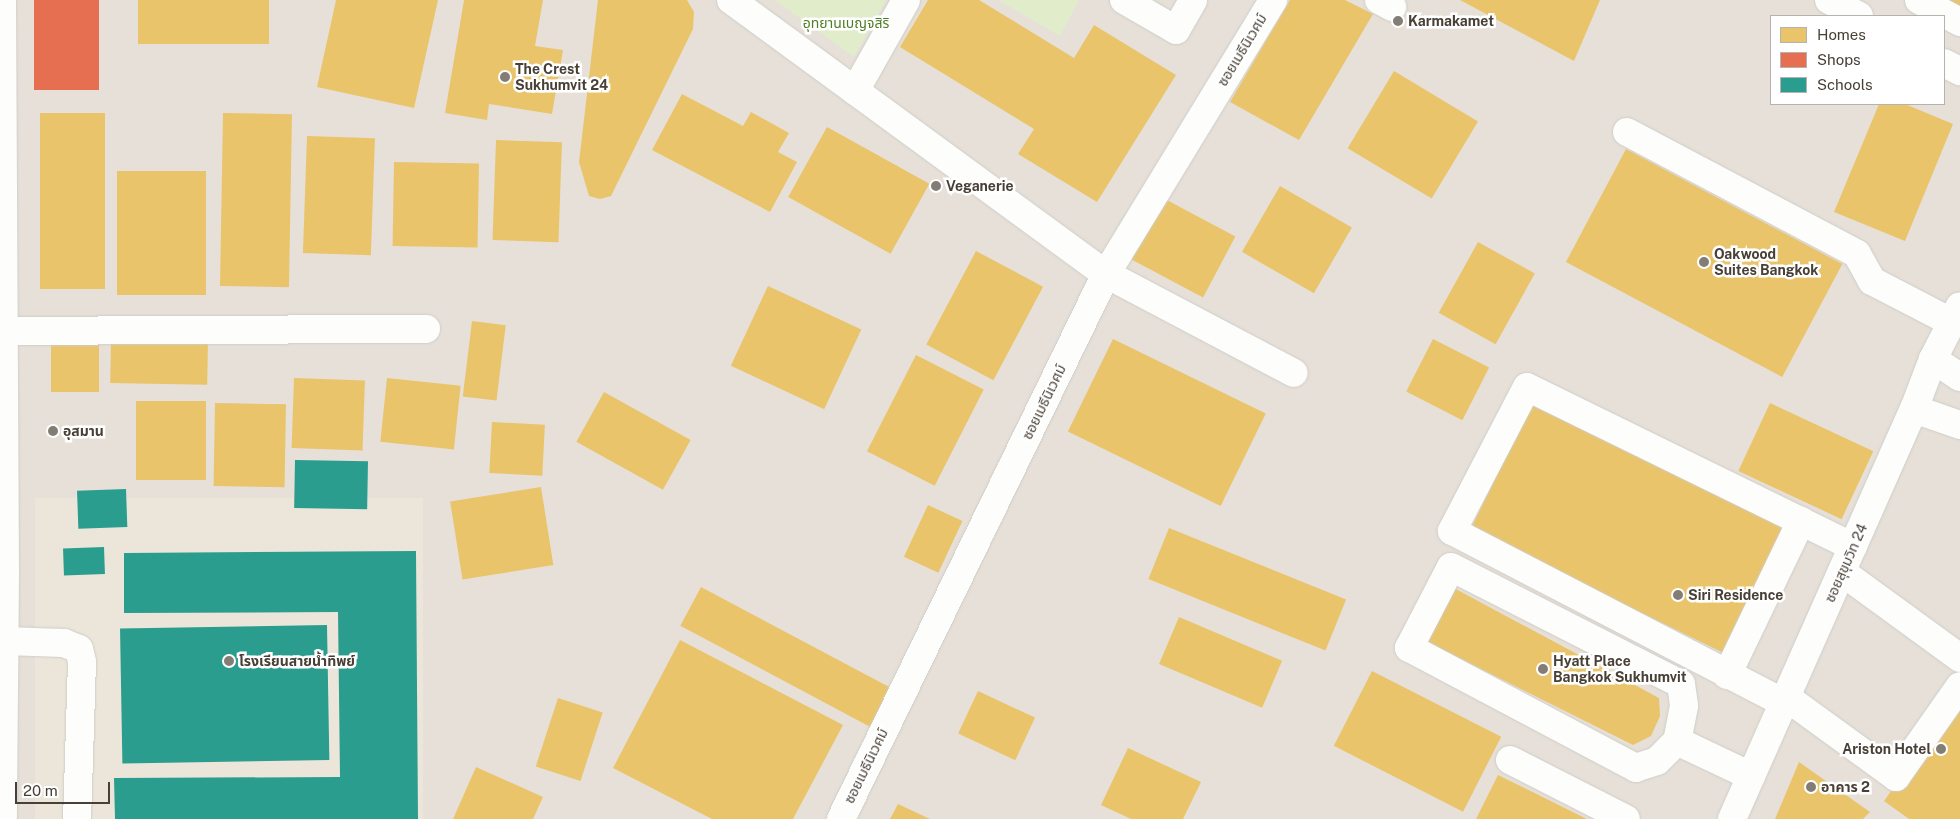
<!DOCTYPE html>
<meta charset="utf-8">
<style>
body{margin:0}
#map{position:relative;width:1960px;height:819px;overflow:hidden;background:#f1efeb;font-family:"Public Sans","Noto Sans Thai",sans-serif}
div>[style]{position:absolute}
.residential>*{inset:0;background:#e6e0d8}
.education>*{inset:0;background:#ece6da;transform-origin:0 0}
.green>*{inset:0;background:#e1ecca}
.homes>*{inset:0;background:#e9c46a;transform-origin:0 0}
.shops>*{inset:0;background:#e76f51;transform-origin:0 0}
.schools>*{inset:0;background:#2a9d8f;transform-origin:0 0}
.roads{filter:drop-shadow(0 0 1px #cfcdc8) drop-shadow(0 0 1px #cfcdc8)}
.minor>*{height:28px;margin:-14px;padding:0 14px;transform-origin:14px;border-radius:14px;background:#fdfdfc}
.dots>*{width:14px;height:14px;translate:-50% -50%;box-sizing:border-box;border:2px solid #fff;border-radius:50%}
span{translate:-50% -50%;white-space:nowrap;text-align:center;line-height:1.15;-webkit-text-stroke:5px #fff;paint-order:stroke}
.poi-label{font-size:14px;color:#484036;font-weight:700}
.left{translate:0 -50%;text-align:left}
.right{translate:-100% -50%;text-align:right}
.park-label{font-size:14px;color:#4e7d26}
.street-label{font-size:14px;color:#484036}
.legend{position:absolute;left:1770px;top:15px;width:175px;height:90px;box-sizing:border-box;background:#fff;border:1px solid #b6b3af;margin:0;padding:6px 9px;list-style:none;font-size:15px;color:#484036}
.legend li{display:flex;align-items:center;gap:10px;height:25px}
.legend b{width:25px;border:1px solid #b6b3af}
.scale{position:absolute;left:15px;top:782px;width:95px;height:22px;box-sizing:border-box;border:2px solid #484036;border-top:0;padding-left:6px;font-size:15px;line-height:18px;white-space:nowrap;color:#484036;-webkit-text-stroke:4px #fff;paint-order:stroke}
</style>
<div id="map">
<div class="residential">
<div style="clip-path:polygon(evenodd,0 0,1960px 0,1960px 819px,0 819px,0 0,1771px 16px,1944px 16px,1944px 104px,1771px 104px,1771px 16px)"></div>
</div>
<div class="education">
<div style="left:423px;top:498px;width:321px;height:388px;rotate:90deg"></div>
</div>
<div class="green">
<div style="clip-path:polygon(775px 0,886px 0,854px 57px)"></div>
<div style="clip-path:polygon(998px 0,1079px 0,1060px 36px)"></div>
</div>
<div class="homes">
<div style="left:138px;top:0;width:131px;height:44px"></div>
<div style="clip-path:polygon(336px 0,438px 0,414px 108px,317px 87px)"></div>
<div style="clip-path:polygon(464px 0,543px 0,535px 46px,563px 50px,552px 114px,489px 104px,487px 120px,445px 113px)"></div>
<div style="clip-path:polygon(598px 0,687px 0,694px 12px,693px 29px,611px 196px,600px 199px,589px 196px,579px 162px)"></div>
<div style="clip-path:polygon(928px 0,979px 0,1074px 58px,1094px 25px,1176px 75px,1097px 202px,1018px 154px,1034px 129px,900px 47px)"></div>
<div style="clip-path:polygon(1290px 0,1345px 0,1373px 14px,1299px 140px,1230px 102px)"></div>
<div style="clip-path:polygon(1460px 0,1600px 0,1574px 61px)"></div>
<div style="clip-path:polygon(1939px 0,1960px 0,1960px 11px)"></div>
<div style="left:1394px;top:71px;width:98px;height:90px;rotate:31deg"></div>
<div style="clip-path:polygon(682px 94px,743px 126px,751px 112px,789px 133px,778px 152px,797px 162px,770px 212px,652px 150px)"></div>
<div style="clip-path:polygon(1879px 104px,1905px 104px,1953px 124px,1905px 241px,1834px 212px)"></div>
<div style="left:40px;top:113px;width:65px;height:176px"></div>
<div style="left:223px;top:113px;width:69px;height:173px;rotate:1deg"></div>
<div style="left:827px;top:127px;width:117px;height:80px;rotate:29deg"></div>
<div style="left:307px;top:136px;width:68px;height:117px;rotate:2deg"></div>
<div style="left:496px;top:140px;width:66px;height:100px;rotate:2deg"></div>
<div style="left:1626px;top:149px;width:245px;height:128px;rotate:28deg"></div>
<div style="left:394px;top:162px;width:85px;height:84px;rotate:1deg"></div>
<div style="left:206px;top:171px;width:124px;height:89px;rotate:90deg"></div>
<div style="left:1280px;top:186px;width:83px;height:76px;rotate:30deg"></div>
<div style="left:1163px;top:198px;width:82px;height:69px;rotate:28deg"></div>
<div style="left:1478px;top:242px;width:65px;height:81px;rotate:29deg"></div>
<div style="left:976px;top:251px;width:76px;height:106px;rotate:28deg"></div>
<div style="left:768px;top:286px;width:103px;height:88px;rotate:25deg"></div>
<div style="left:472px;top:321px;width:34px;height:76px;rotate:7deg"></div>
<div style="left:99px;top:336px;width:56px;height:48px;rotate:90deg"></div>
<div style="left:111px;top:338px;width:97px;height:45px;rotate:1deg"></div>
<div style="left:1113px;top:339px;width:170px;height:103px;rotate:26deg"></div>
<div style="left:1433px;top:339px;width:63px;height:59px;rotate:27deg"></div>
<div style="left:916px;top:355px;width:76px;height:108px;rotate:27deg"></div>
<div style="left:294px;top:378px;width:71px;height:70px;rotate:2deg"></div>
<div style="left:387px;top:378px;width:74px;height:64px;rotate:6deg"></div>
<div style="left:604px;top:392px;width:99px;height:57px;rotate:29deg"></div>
<div style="left:136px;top:401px;width:70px;height:79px"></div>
<div style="left:1533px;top:401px;width:287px;height:143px;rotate:26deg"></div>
<div style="left:215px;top:403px;width:71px;height:83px;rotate:1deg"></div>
<div style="left:1770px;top:403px;width:114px;height:75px;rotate:25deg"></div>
<div style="left:492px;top:422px;width:53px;height:51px;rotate:3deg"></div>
<div style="left:541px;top:487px;width:79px;height:92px;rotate:81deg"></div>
<div style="left:928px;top:505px;width:38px;height:57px;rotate:25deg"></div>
<div style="left:1169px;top:528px;width:191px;height:55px;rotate:22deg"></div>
<div style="left:701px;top:587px;width:219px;height:44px;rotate:28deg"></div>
<div style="clip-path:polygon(1452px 587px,1659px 698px,1660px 716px,1651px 736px,1633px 745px,1423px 640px)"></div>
<div style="left:1179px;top:617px;width:112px;height:51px;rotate:23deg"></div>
<div style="clip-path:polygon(680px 640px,843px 725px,793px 819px,712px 819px,613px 768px)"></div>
<div style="left:1372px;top:671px;width:145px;height:84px;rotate:27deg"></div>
<div style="left:978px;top:691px;width:63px;height:47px;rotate:25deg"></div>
<div style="clip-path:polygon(1960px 696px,1960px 819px,1909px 819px,1884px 801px)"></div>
<div style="left:558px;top:698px;width:47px;height:72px;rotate:18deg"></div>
<div style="clip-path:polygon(1128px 748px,1201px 782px,1183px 819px,1131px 819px,1101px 805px)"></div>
<div style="clip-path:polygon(1799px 762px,1870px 812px,1863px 819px,1775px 819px)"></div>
<div style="clip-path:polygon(476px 767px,543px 797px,533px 819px,453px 819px)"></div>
<div style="clip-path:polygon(1498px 775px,1587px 819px,1476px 819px)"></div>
<div style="clip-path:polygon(898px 804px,930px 819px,890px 819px)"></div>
</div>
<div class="shops">
<div style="left:34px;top:0;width:65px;height:90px"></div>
</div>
<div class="schools">
<div style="left:295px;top:460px;width:73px;height:48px;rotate:1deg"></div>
<div style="left:126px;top:489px;width:38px;height:49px;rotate:88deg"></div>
<div style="left:104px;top:547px;width:27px;height:41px;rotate:88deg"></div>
<div style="clip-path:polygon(416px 551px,418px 819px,115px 819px,114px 778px,340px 777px,338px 612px,124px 613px,124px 553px)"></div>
<div style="left:327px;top:625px;width:135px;height:207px;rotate:89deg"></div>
</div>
<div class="roads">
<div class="minor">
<div style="left:2px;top:0;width:576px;rotate:89.7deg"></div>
<div style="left:5px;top:576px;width:243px;rotate:90.5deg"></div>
<div style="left:731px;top:0;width:464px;rotate:36.2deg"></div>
<div style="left:1106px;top:274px;width:212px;rotate:27.8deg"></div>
<div style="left:1124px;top:0;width:60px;rotate:30deg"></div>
<div style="left:1176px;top:30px;width:34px;rotate:-60deg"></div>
<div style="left:1379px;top:0;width:15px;rotate:28deg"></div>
<div style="left:1829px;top:0;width:34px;rotate:28deg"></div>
<div style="left:1919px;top:0;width:47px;rotate:28.2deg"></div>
<div style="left:1944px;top:63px;width:18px;rotate:27deg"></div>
<div style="left:855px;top:91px;width:104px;rotate:-60.7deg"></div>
<div style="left:1627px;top:132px;width:260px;rotate:27.9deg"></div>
<div style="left:1857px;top:254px;width:31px;rotate:61deg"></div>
<div style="left:1872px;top:281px;width:91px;rotate:27.4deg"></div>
<div style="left:4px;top:331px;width:422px;rotate:-0.3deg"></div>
<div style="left:1933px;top:359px;width:32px;rotate:34deg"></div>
<div style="left:1914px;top:409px;width:49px;rotate:19.2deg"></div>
<div style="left:1451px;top:567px;width:258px;rotate:27deg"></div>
<div style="left:1681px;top:684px;width:22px;rotate:82deg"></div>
<div style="left:1684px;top:706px;width:36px;rotate:101deg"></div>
<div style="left:1677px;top:741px;width:28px;rotate:135deg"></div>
<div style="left:1657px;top:761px;width:22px;rotate:162deg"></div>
<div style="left:1636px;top:768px;width:257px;rotate:-152.1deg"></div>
<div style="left:1409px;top:648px;width:91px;rotate:-62.6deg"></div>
<div style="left:1842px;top:572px;width:146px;rotate:36.1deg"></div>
<div style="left:5px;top:641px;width:59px;rotate:1.9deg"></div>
<div style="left:64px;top:643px;width:16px;rotate:22deg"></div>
<div style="left:79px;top:649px;width:13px;rotate:77deg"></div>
<div style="left:82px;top:662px;width:157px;rotate:91.8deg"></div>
<div style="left:1727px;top:675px;width:171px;rotate:-64.3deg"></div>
<div style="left:1786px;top:697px;width:136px;rotate:36deg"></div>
<div style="left:1896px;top:777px;width:111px;rotate:-54.9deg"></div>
<div style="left:1784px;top:703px;width:374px;rotate:-152.6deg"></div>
<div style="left:1452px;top:531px;width:162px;rotate:-62.5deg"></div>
<div style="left:1527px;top:387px;width:363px;rotate:26.1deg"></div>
<div style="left:1677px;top:741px;width:82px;rotate:25.3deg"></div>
<div style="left:1510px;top:760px;width:130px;rotate:27deg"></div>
<div style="left:841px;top:819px;width:606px;rotate:-64.07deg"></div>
<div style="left:1106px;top:274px;width:321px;rotate:-58.6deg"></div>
<div style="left:1732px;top:819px;width:449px;rotate:-66.1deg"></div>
<div style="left:1914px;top:409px;width:53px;rotate:-69.2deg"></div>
<div style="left:1933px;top:359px;width:59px;rotate:-63deg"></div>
</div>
</div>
<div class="dots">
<div style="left:1398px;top:21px;background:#837d75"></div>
<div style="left:505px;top:77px;background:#837d75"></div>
<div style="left:936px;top:186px;background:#837d75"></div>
<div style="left:1704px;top:262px;background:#837d75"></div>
<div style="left:53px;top:431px;background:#837d75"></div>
<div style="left:1678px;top:595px;background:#837d75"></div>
<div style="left:229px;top:661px;background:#837d75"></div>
<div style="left:1543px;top:669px;background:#837d75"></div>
<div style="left:1941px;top:749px;background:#837d75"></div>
<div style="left:1811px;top:787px;background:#837d75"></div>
</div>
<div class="poi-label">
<span class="left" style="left:1408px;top:21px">Karmakamet</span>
<span class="left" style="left:515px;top:77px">The Crest<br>Sukhumvit 24</span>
<span class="left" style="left:946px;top:186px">Veganerie</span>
<span class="left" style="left:1714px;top:262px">Oakwood<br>Suites Bangkok</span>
<span class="left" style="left:63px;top:431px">อุสมาน</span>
<span class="left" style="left:1688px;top:595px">Siri Residence</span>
<span class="left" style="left:239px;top:661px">โรงเรียนสายน้ำทิพย์</span>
<span class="left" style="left:1553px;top:669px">Hyatt Place<br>Bangkok Sukhumvit</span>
<span class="right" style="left:1931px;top:749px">Ariston Hotel</span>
<span class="left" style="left:1821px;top:787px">อาคาร 2</span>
</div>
<div class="park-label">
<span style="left:846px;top:23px">อุทยานเบญจสิริ</span>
</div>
<div class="street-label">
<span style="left:1242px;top:50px;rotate:-59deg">ซอยเมธีนิเวศม์</span>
<span style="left:1044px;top:402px;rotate:-64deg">ซอยเมธีนิเวศม์</span>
<span style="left:1846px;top:563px;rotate:-66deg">ซอยสุขุมวิท 24</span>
<span style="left:866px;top:766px;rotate:-64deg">ซอยเมธีนิเวศม์</span>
</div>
<ul class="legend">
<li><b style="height:14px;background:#e9c46a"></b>Homes</li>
<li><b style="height:14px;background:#e76f51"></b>Shops</li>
<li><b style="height:14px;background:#2a9d8f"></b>Schools</li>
</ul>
<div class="scale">20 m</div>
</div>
